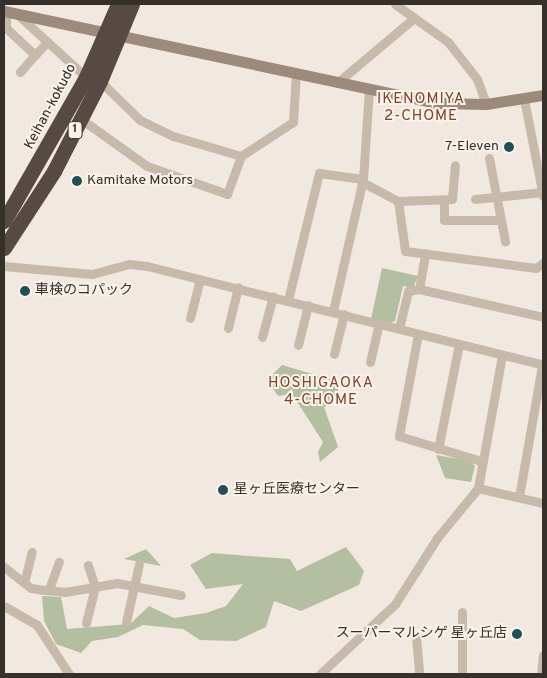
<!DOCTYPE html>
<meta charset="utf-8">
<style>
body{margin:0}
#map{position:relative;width:547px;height:678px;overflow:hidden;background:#f1e9df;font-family:Overpass,"Noto Sans JP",sans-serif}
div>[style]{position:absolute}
.green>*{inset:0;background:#b3bfa0}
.street>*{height:9px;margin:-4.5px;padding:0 4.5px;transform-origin:4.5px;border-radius:4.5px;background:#c8baab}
.secondary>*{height:11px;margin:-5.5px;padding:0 5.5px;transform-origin:5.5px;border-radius:5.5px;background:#9c8a7d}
.highway>*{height:15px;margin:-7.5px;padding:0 7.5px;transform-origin:7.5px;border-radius:7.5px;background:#574a42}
.dots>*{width:14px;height:14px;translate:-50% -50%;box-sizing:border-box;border:2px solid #f9f3eb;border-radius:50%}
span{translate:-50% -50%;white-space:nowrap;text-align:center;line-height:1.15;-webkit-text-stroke:4px #f9f3eb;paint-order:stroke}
.shield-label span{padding:1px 4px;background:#f9f3eb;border:1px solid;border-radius:4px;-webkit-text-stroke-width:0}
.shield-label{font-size:12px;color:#372f2a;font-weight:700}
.street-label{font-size:14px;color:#372f2a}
.poi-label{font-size:14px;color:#372f2a}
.right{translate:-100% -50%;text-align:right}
.left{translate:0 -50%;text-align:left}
.neighbourhood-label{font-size:15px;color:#804229;letter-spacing:1px}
.frame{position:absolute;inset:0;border:5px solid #372f2a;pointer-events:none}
</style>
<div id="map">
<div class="green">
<div style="clip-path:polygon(382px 268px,418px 276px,413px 288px,403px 286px,395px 321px,390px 323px,371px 319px)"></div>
<div style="clip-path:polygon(282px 365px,336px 381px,339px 398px,324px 407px,338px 447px,320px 462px,318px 452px,323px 442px,292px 394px,278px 396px,267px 380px)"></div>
<div style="clip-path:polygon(436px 455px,469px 461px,475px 466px,471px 482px,445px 478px)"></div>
<div style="clip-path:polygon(346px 547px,364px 571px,359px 585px,301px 611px,274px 601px,266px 627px,236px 641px,200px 640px,183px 629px,143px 625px,118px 637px,92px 641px,81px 653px,56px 644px,44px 621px,42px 596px,61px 597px,67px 629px,130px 624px,149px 606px,174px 618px,206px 613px,226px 606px,243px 584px,206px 589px,190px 565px,212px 553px,290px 559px,297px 571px)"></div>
<div style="clip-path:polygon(146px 549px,161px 566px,124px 559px)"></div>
</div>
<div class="street">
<div style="left:395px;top:4px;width:65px;rotate:35.6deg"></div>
<div style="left:448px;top:42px;width:47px;rotate:51.9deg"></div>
<div style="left:477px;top:79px;width:27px;rotate:70deg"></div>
<div style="left:6px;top:11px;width:17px;rotate:90deg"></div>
<div style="left:6px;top:28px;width:40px;rotate:43deg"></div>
<div style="left:35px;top:55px;width:18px;rotate:-47deg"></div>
<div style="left:18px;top:15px;width:92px;rotate:42.4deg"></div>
<div style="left:20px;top:72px;width:23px;rotate:-49deg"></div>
<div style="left:100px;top:81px;width:56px;rotate:44.3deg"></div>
<div style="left:140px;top:120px;width:37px;rotate:26deg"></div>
<div style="left:173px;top:136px;width:71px;rotate:16.4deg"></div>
<div style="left:241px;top:156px;width:62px;rotate:-33.2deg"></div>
<div style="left:293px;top:122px;width:50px;rotate:-86.6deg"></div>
<div style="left:338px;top:82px;width:99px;rotate:-40.1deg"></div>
<div style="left:524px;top:99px;width:99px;rotate:78.9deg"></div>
<div style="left:81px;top:119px;width:81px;rotate:35.5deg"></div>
<div style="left:147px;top:166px;width:85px;rotate:19.3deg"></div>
<div style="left:227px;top:194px;width:40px;rotate:-69.8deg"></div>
<div style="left:489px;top:158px;width:85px;rotate:79.1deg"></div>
<div style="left:362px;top:182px;width:41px;rotate:27.8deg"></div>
<div style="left:398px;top:201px;width:50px;rotate:82deg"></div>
<div style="left:405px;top:251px;width:132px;rotate:7.4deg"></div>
<div style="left:536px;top:268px;width:9px;rotate:-36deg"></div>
<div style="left:475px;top:199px;width:68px;rotate:-5.9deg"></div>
<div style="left:444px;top:200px;width:20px;rotate:90deg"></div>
<div style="left:444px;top:220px;width:56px"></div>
<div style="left:398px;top:201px;width:54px;rotate:-2.1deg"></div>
<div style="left:452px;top:199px;width:34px;rotate:-85deg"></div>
<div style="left:4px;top:266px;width:88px;rotate:5.2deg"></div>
<div style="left:92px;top:274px;width:39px;rotate:-15deg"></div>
<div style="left:130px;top:264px;width:17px;rotate:7deg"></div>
<div style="left:147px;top:266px;width:408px;rotate:14deg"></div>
<div style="left:419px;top:289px;width:36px;rotate:-80deg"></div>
<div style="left:288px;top:300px;width:131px;rotate:-76.3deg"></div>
<div style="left:319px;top:173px;width:44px;rotate:7.8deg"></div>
<div style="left:333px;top:311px;width:135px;rotate:-77.2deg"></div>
<div style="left:363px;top:179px;width:91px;rotate:-86.2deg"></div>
<div style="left:190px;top:318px;width:40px;rotate:-75.6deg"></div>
<div style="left:228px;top:328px;width:42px;rotate:-76.3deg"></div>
<div style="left:399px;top:328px;width:38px;rotate:-76deg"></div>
<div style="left:408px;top:291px;width:11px;rotate:-10deg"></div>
<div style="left:419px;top:289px;width:127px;rotate:12.7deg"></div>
<div style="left:418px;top:334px;width:104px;rotate:100.6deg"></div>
<div style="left:399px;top:436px;width:86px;rotate:17deg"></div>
<div style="left:262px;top:337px;width:42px;rotate:-75deg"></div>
<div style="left:298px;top:345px;width:41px;rotate:-76deg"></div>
<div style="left:334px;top:354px;width:41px;rotate:-76deg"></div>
<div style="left:502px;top:355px;width:135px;rotate:100.2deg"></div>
<div style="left:478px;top:488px;width:67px;rotate:13deg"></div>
<div style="left:370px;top:362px;width:39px;rotate:-77deg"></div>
<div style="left:438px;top:449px;width:107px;rotate:-78.7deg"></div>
<div style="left:519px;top:497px;width:134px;rotate:-80.1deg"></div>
<div style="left:4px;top:567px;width:34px;rotate:38deg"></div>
<div style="left:31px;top:588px;width:13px;rotate:9deg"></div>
<div style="left:44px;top:590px;width:21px;rotate:5deg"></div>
<div style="left:65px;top:592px;width:53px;rotate:-9.8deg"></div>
<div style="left:117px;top:583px;width:65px;rotate:10.6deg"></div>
<div style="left:24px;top:583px;width:32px;rotate:-76deg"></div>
<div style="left:49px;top:589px;width:29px;rotate:-70deg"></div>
<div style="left:4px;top:606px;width:38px;rotate:30deg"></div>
<div style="left:37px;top:625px;width:59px;rotate:56.9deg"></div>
<div style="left:462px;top:612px;width:62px;rotate:90deg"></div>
<div style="left:126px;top:622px;width:59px;rotate:-77.4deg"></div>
<div style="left:86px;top:623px;width:37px;rotate:-76deg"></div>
<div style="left:95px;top:587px;width:23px;rotate:-108deg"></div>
<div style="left:416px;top:637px;width:37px;rotate:85deg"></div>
<div style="left:320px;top:674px;width:103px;rotate:-43deg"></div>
<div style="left:395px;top:604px;width:78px;rotate:-57.5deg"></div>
<div style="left:437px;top:538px;width:65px;rotate:-50.6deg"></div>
<div style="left:541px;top:674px;width:19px;rotate:-84deg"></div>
</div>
<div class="secondary">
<div style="left:4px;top:11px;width:444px;rotate:12deg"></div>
<div style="left:438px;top:103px;width:48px;rotate:1.2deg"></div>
<div style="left:486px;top:104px;width:58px;rotate:-9deg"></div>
</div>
<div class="highway">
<div style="left:4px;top:221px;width:166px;rotate:-60.3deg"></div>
<div style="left:86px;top:77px;width:80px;rotate:-66.3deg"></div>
<div style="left:4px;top:248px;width:92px;rotate:-57deg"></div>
<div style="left:54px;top:171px;width:101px;rotate:-62.9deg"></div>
<div style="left:100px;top:81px;width:83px;rotate:-67.4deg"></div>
</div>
<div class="dots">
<div style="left:509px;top:147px;background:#224f55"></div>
<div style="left:77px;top:181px;background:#224f55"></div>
<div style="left:25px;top:291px;background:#224f55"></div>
<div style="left:223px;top:490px;background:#224f55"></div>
<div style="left:517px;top:634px;background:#224f55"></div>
</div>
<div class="shield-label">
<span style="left:75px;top:130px">1</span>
</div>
<div class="street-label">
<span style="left:51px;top:107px;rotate:-62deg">Keihan-kokudo</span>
</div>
<div class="poi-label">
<span class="right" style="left:499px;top:147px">7-Eleven</span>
<span class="left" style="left:87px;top:181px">Kamitake Motors</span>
<span class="left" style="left:35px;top:291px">車検のコパック</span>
<span class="left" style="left:234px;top:490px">星ヶ丘医療センター</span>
<span class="right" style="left:507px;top:634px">スーパーマルシゲ 星ヶ丘店</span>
</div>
<div class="neighbourhood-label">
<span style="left:421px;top:108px">IKENOMIYA<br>2-CHOME</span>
<span style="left:321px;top:392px">HOSHIGAOKA<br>4-CHOME</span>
</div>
<div class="frame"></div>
</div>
